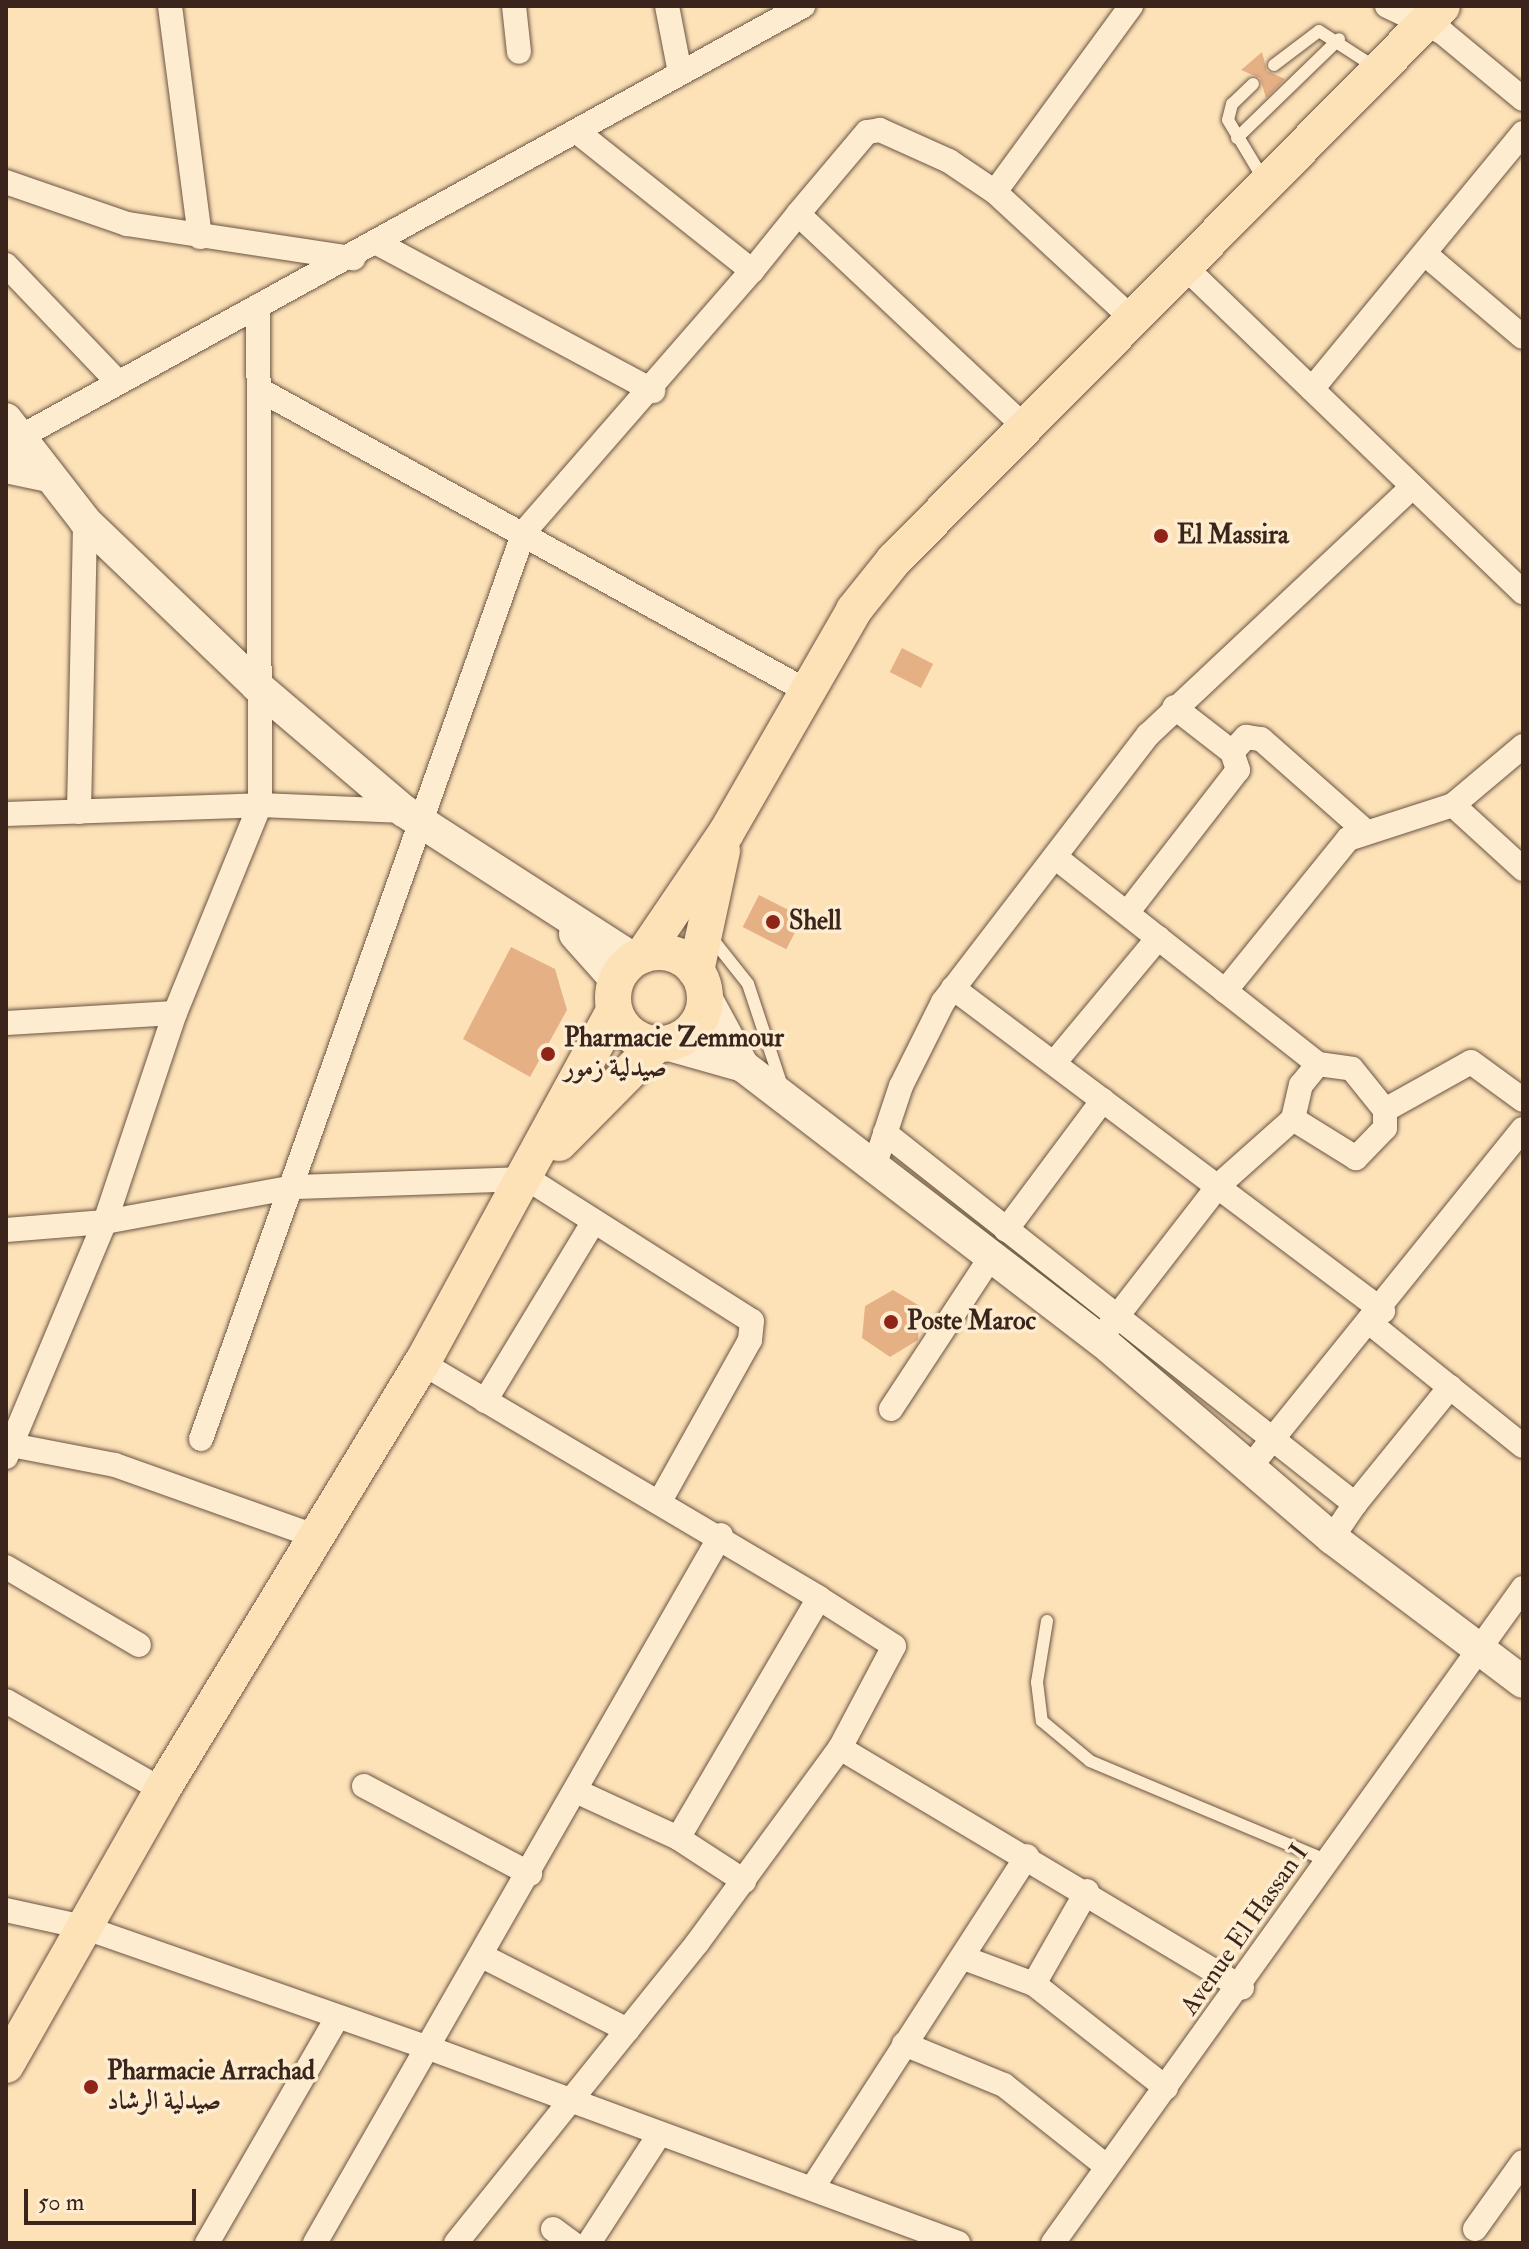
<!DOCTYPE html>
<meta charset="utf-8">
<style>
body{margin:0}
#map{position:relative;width:1529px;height:2249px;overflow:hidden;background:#fde2b8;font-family:"IM FELL Double Pica",Amiri,serif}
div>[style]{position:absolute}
.building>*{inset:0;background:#e6b085;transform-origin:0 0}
.roads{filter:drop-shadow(0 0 2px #6b5443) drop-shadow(0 0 2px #6b5443)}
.lane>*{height:12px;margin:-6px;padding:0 6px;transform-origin:6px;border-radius:6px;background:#feecd1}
.street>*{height:24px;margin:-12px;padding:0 12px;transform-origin:12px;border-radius:12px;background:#feecd1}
.secondary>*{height:32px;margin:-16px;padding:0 16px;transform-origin:16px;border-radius:16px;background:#feecd1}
.primary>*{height:36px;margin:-18px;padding:0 18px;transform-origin:18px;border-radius:18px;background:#fde2b8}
.primary>.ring{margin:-18px;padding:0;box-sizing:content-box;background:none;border:36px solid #fde2b8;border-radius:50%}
.dots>*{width:22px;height:22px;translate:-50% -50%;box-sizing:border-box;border:4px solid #feecd1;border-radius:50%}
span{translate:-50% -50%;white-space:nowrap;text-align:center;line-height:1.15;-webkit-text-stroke:7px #feecd1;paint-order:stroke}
.poi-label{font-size:26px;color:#3a241c;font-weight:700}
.left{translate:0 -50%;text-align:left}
.street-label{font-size:26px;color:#3a241c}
.frame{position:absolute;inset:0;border:8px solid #3a241c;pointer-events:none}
.scale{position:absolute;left:24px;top:2189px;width:172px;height:36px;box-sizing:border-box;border:4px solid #3a241c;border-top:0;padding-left:10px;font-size:24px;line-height:28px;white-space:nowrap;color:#3a241c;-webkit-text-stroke:6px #feecd1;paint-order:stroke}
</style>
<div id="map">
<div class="building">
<div style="clip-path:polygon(1262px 52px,1267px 71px,1285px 79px,1266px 98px,1260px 78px,1241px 70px)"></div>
<div style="left:902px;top:648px;width:35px;height:27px;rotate:27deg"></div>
<div style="left:759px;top:895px;width:49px;height:36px;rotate:27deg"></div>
<div style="clip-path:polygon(511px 947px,555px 969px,567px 1010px,530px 1077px,463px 1039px)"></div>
<div style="clip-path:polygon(893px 1290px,920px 1306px,918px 1340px,890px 1357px,862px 1338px,865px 1306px)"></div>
</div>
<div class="roads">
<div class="lane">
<div style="left:1274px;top:65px;width:56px;rotate:-37.1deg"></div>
<div style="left:1319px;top:31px;width:70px;rotate:32.8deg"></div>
<div style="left:1253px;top:84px;width:29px;rotate:136deg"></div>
<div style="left:1232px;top:104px;width:16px;rotate:104deg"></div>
<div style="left:1228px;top:120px;width:70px;rotate:59deg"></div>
<div style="left:1237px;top:138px;width:142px;rotate:-44.1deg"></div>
<div style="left:710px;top:936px;width:61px;rotate:51.6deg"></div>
<div style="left:748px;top:984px;width:108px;rotate:71.6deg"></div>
<div style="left:1047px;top:1621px;width:62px;rotate:99.3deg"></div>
<div style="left:1037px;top:1682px;width:39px;rotate:83deg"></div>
<div style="left:1042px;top:1721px;width:62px;rotate:39.8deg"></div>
<div style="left:1090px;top:1761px;width:258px;rotate:22.8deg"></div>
</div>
<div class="street">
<div style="left:170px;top:6px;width:233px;rotate:82.6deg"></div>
<div style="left:514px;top:6px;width:46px;rotate:83.8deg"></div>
<div style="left:667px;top:6px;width:68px;rotate:79deg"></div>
<div style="left:1131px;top:6px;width:230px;rotate:126.2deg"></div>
<div style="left:995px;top:192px;width:190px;rotate:42.7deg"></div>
<div style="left:1387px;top:6px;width:61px;rotate:25.3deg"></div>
<div style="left:1442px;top:32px;width:105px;rotate:39.6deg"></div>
<div style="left:580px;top:134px;width:220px;rotate:38.5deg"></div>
<div style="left:752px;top:271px;width:73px;rotate:-51.1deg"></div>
<div style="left:6px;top:182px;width:128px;rotate:19.1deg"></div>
<div style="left:127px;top:224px;width:229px;rotate:8.6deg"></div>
<div style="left:995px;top:192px;width:55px;rotate:-146deg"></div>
<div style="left:949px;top:161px;width:76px;rotate:-155.8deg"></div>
<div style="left:880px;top:130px;width:13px;rotate:171deg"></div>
<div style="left:867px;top:132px;width:107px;rotate:130.1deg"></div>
<div style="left:798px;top:214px;width:308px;rotate:43.2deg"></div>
<div style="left:381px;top:245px;width:309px;rotate:28.2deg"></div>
<div style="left:1425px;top:254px;width:128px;rotate:40.3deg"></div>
<div style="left:6px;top:265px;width:162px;rotate:46.3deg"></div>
<div style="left:1187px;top:269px;width:466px;rotate:43.9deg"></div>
<div style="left:1312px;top:389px;width:332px;rotate:-50.5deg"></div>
<div style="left:260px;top:390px;width:622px;rotate:28.83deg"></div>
<div style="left:11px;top:450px;width:18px;rotate:-52deg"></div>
<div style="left:22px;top:436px;width:892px;rotate:-28.84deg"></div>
<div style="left:1232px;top:752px;width:21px;rotate:-47deg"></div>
<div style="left:1246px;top:737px;width:15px;rotate:8deg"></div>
<div style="left:1261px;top:739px;width:136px;rotate:41.4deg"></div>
<div style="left:1453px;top:805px;width:95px;rotate:42.4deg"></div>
<div style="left:79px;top:812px;width:291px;rotate:-88.8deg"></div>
<div style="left:6px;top:814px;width:254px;rotate:-2deg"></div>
<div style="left:260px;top:805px;width:144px;rotate:2.4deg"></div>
<div style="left:1055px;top:857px;width:335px;rotate:38.2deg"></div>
<div style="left:1318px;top:1064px;width:34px;rotate:8deg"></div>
<div style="left:1352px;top:1069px;width:53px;rotate:51.2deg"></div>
<div style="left:1385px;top:1110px;width:18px;rotate:90deg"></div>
<div style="left:1385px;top:1128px;width:42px;rotate:134deg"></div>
<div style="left:1356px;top:1158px;width:74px;rotate:-148.2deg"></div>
<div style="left:1127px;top:913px;width:181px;rotate:-52.2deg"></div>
<div style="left:1238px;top:770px;width:19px;rotate:-108deg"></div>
<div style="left:1232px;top:752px;width:73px;rotate:-142.2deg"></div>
<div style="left:953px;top:988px;width:538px;rotate:36.91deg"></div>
<div style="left:1225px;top:991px;width:196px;rotate:-51deg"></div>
<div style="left:1348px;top:839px;width:110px;rotate:-17.9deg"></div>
<div style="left:1453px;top:805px;width:92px;rotate:-40.1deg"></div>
<div style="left:6px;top:1023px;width:169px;rotate:-3.4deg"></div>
<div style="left:1054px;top:1063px;width:163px;rotate:-50.2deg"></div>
<div style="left:1385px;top:1110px;width:98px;rotate:-29.2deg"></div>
<div style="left:1471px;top:1062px;width:64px;rotate:36.2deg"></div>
<div style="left:885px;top:1133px;width:599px;rotate:38.29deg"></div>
<div style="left:1355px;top:1504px;width:41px;rotate:124.1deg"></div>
<div style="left:874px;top:1167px;width:85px;rotate:-71.6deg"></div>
<div style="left:901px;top:1086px;width:94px;rotate:-63.4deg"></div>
<div style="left:943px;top:1002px;width:337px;rotate:-52.5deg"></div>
<div style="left:1148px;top:735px;width:361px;rotate:-43.2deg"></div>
<div style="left:6px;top:1230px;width:99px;rotate:-4.6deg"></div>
<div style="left:105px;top:1222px;width:192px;rotate:-10.5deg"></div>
<div style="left:294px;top:1187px;width:234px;rotate:-2deg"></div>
<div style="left:528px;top:1179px;width:265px;rotate:32.4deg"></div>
<div style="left:752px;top:1321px;width:19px;rotate:96deg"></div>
<div style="left:750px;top:1340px;width:182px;rotate:119.2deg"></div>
<div style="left:1006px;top:1230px;width:162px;rotate:-53.3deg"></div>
<div style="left:1370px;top:1323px;width:196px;rotate:38.8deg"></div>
<div style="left:1108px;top:1328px;width:181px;rotate:-52.2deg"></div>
<div style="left:1219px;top:1185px;width:99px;rotate:-41.7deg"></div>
<div style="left:1293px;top:1119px;width:35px;rotate:-77deg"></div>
<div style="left:1301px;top:1085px;width:27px;rotate:-51deg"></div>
<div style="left:422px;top:1363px;width:461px;rotate:30.6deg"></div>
<div style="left:819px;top:1598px;width:278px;rotate:120.4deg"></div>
<div style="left:485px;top:1401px;width:210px;rotate:-58.8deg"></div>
<div style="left:891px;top:1409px;width:181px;rotate:-56.7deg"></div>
<div style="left:201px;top:1439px;width:963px;rotate:-70.4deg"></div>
<div style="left:524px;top:532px;width:347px;rotate:-48.9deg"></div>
<div style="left:6px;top:1444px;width:111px;rotate:10.9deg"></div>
<div style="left:115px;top:1465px;width:211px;rotate:19.6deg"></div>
<div style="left:6px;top:1457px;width:255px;rotate:-67.2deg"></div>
<div style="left:105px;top:1222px;width:220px;rotate:-71.5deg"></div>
<div style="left:175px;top:1013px;width:225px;rotate:-67.8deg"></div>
<div style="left:260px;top:805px;width:498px;rotate:-90.2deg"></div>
<div style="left:1250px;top:1467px;width:434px;rotate:-51.1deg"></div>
<div style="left:1355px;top:1504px;width:151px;rotate:-50.9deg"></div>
<div style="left:6px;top:1567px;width:154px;rotate:30.4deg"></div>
<div style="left:6px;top:1701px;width:180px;rotate:29.7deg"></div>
<div style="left:840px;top:1748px;width:468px;rotate:30.8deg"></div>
<div style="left:364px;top:1786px;width:188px;rotate:27.9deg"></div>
<div style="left:578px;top:1792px;width:110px;rotate:24.7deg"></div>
<div style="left:678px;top:1838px;width:79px;rotate:33.1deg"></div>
<div style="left:6px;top:1910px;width:79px;rotate:12.4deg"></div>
<div style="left:83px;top:1927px;width:367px;rotate:19.3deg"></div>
<div style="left:429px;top:2048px;width:564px;rotate:20.23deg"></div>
<div style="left:484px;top:1957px;width:161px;rotate:27deg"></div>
<div style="left:964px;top:1958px;width:75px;rotate:20.4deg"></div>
<div style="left:1034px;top:1984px;width:168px;rotate:38.2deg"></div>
<div style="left:1034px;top:1984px;width:107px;rotate:-60.3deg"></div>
<div style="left:904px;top:2044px;width:108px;rotate:22.3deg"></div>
<div style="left:1004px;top:2085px;width:129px;rotate:38.4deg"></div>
<div style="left:813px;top:2187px;width:394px;rotate:-57.1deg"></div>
<div style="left:553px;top:2229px;width:24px;rotate:36deg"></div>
<div style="left:1475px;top:2229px;width:82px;rotate:-54.4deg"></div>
<div style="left:207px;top:2243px;width:260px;rotate:-60deg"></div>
<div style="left:315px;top:2243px;width:816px;rotate:-60.17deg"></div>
<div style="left:456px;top:2243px;width:386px;rotate:-51.2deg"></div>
<div style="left:698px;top:1942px;width:240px;rotate:-53.8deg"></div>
<div style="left:840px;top:1748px;width:115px;rotate:-62.1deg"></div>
<div style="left:894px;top:1646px;width:89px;rotate:-147.4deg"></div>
<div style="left:589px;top:2243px;width:129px;rotate:-57.1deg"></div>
<div style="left:1053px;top:2243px;width:806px;rotate:-54.34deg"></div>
</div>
<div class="secondary">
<div style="left:6px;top:419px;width:129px;rotate:52.2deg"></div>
<div style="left:85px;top:521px;width:238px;rotate:43.8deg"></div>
<div style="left:257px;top:686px;width:193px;rotate:40.4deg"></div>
<div style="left:404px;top:811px;width:274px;rotate:32.8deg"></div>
<div style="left:6px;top:467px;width:39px;rotate:12deg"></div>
<div style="left:575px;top:934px;width:62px;rotate:48.3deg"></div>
<div style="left:705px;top:996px;width:80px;rotate:61.5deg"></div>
<div style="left:666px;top:1044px;width:80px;rotate:15.9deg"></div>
<div style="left:743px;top:1066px;width:452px;rotate:37.5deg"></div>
<div style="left:1102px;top:1341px;width:303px;rotate:40.6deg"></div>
<div style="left:1332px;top:1538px;width:239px;rotate:37deg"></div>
</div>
<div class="primary">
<div class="ring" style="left:613px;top:952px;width:56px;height:56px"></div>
<div style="left:643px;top:955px;width:148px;rotate:-55.8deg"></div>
<div style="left:726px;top:833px;width:257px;rotate:-60.1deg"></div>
<div style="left:854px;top:610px;width:64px;rotate:-51.3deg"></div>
<div style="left:894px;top:560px;width:779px;rotate:-45.31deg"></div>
<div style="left:696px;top:971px;width:123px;rotate:-77.8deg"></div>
<div style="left:559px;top:1143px;width:139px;rotate:-45.3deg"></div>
<div style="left:6px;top:2065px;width:316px;rotate:-60.4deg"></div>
<div style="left:162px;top:1790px;width:500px;rotate:-58.7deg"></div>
<div style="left:422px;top:1363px;width:401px;rotate:-61.4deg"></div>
</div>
</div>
<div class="dots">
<div style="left:1161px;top:536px;background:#8f2418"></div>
<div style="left:773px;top:922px;background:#8f2418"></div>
<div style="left:548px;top:1054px;background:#8f2418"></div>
<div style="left:891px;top:1322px;background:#8f2418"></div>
<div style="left:91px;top:2087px;background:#8f2418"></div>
</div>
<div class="poi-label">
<span class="left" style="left:1177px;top:536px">El Massira</span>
<span class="left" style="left:789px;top:922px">Shell</span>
<span class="left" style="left:564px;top:1054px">Pharmacie Zemmour<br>صيدلية زمور</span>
<span class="left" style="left:907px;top:1322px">Poste Maroc</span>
<span class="left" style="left:107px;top:2087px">Pharmacie Arrachad<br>صيدلية الرشاد</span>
</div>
<div class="street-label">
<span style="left:1245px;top:1930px;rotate:-55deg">Avenue El Hassan I</span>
</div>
<div class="frame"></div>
<div class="scale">50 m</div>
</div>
